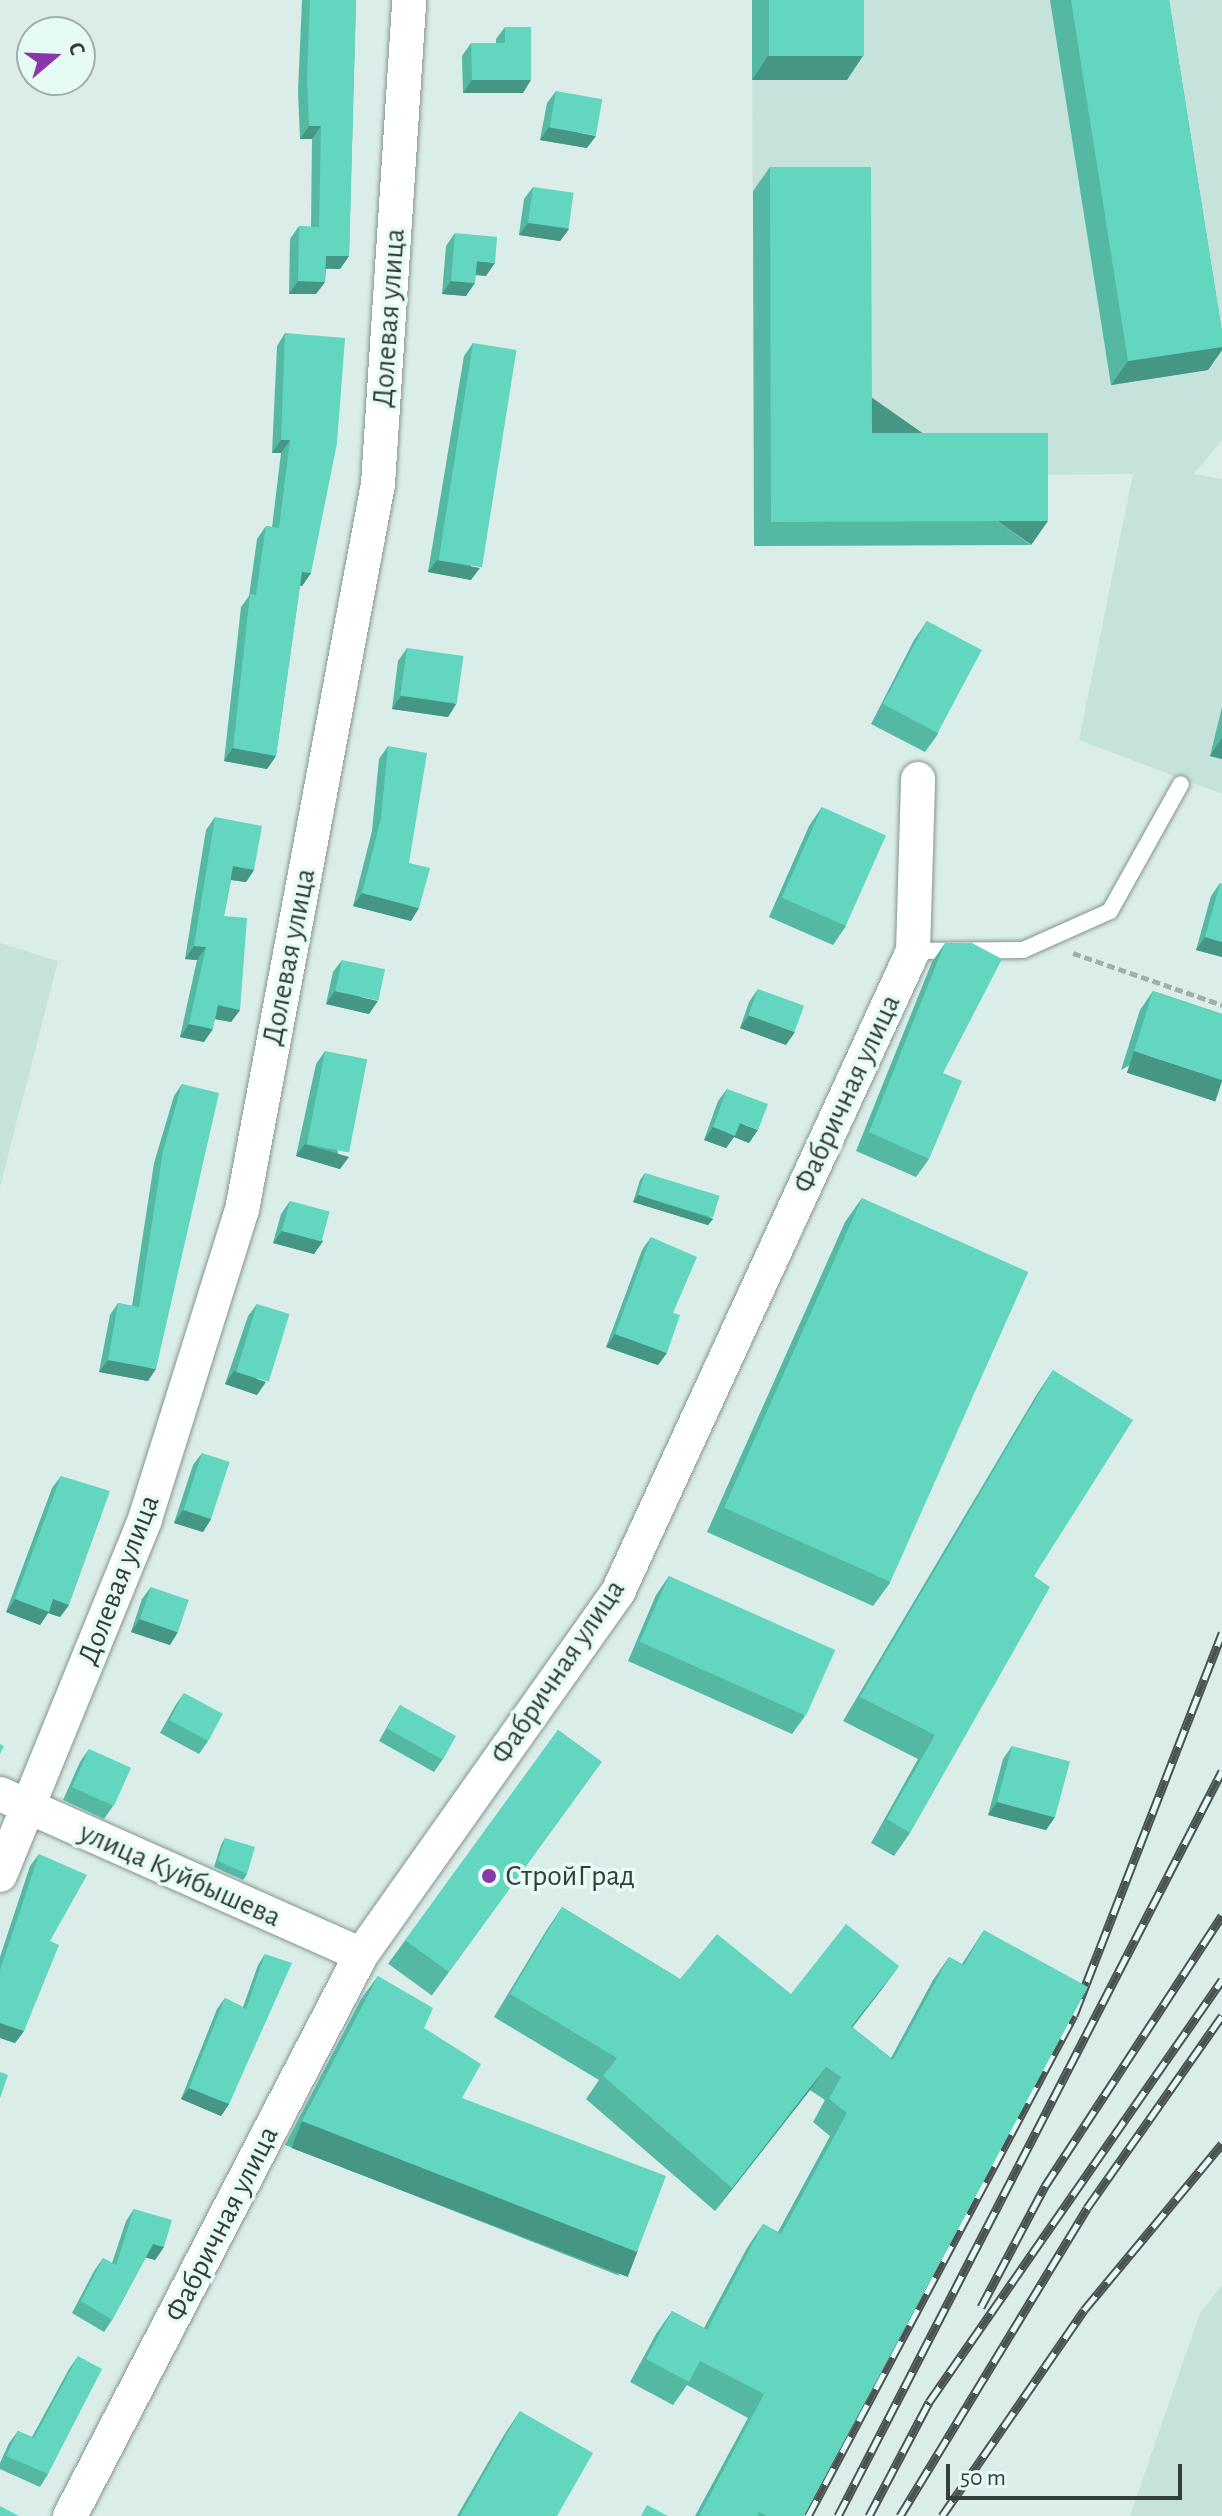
<!DOCTYPE html>
<meta charset="utf-8">
<style>
body{margin:0}
#map{position:relative;width:1222px;height:2516px;overflow:hidden;background:#daede8;font-family:"Alegreya Sans",sans-serif}
div>[style]{position:absolute}
.built>*{inset:0;background:#c6e3db}
.path>*{height:5px;margin-top:-2.5px;transform-origin:0;background:repeating-linear-gradient(90deg,#a0afab 0 8px,transparent 0 12px)}
.roads{filter:drop-shadow(0 0 2px #839590) drop-shadow(0 0 2px #839590)}
.service>*{height:16px;margin:-8px;padding:0 8px;transform-origin:8px;border-radius:8px;background:#fff}
.minor>*{height:34px;margin:-17px;padding:0 17px;transform-origin:17px;border-radius:17px;background:#fff}
.rail>*{height:9px;margin-top:-4.5px;transform-origin:0;background:repeating-linear-gradient(90deg,#e7fbf5 0 18px,#4a5351 0 36px);box-sizing:border-box;border-block:2px solid #4a5351}
.wall>*{inset:0;background:#54b8a3;transform-origin:0 0}
.shaded-wall>*{inset:0;background:#459685;transform-origin:0 0}
.building>*{inset:0;background:#62d6be;transform-origin:0 0}
.dots>*{width:22px;height:22px;translate:-50% -50%;box-sizing:border-box;border:4px solid #e7fbf5;border-radius:50%}
span{translate:-50% -50%;white-space:nowrap;text-align:center;line-height:1.15;-webkit-text-stroke:7px #e7fbf5;paint-order:stroke}
.street-label{font-size:30px;color:#353d3b}
.poi-label{font-size:30px;color:#353d3b}
.left{translate:0 -50%;text-align:left}
.north{position:absolute;left:16px;top:16px;width:80px;height:80px;box-sizing:border-box;background:#e7fbf5;border:2px solid #a0afab;border-radius:50%;rotate:71deg;font-size:22px;font-weight:700;line-height:32px;text-align:center;color:#353d3b}
.north::after{content:'';display:block;margin:auto;width:28px;height:36px;background:#8938a8;clip-path:polygon(50% 0,100% 100%,50% 72%,0 100%)}
.scale{position:absolute;left:946px;top:2464px;width:236px;height:36px;box-sizing:border-box;border:4px solid #353d3b;border-top:0;padding-left:10px;font-size:24px;line-height:28px;white-space:nowrap;color:#353d3b;-webkit-text-stroke:6px #e7fbf5;paint-order:stroke}
</style>
<div id="map">
<div class="built">
<div style="clip-path:polygon(752px 0,1222px 0,1222px 440px,1194px 474px,1222px 479px,1222px 794px,1079px 740px,1133px 474px,1032px 475px,1031px 545px,754px 546px)"></div>
<div style="clip-path:polygon(0 943px,58px 961px,0 1187px)"></div>
<div style="clip-path:polygon(1222px 2285px,1222px 2516px,1130px 2516px,1200px 2313px)"></div>
</div>
<div class="path">
<div style="left:1073px;top:953px;width:158px;rotate:19.2deg"></div>
</div>
<div class="roads">
<div class="service">
<div style="left:913px;top:951px;width:110px;rotate:-0.5deg"></div>
<div style="left:1023px;top:950px;width:95px;rotate:-24.1deg"></div>
<div style="left:1110px;top:911px;width:145px;rotate:-60.8deg"></div>
</div>
<div class="minor">
<div style="left:0;top:1794px;width:395px;rotate:24deg"></div>
<div style="left:0;top:1875px;width:384px;rotate:-67.8deg"></div>
<div style="left:145px;top:1519px;width:324px;rotate:-72.6deg"></div>
<div style="left:242px;top:1210px;width:739px;rotate:-79.39deg"></div>
<div style="left:378px;top:484px;width:485px;rotate:-86.3deg"></div>
<div style="left:70px;top:2516px;width:632px;rotate:-62.58deg"></div>
<div style="left:361px;top:1955px;width:445px;rotate:-54.7deg"></div>
<div style="left:618px;top:1592px;width:706px;rotate:-65.29deg"></div>
<div style="left:913px;top:951px;width:172px;rotate:-88.3deg"></div>
</div>
</div>
<div class="rail">
<div style="left:981px;top:2307px;width:137px;rotate:-62.1deg"></div>
<div style="left:1045px;top:2186px;width:323px;rotate:-56.8deg"></div>
<div style="left:808px;top:2516px;width:567px;rotate:-62.03deg"></div>
<div style="left:1074px;top:2015px;width:410px;rotate:-68.8deg"></div>
<div style="left:838px;top:2516px;width:838px;rotate:-62.73deg"></div>
<div style="left:869px;top:2516px;width:129px;rotate:-62.2deg"></div>
<div style="left:929px;top:2402px;width:514px;rotate:-55.23deg"></div>
<div style="left:900px;top:2516px;width:360px;rotate:-58.7deg"></div>
<div style="left:1087px;top:2208px;width:235px;rotate:-54.9deg"></div>
<div style="left:942px;top:2516px;width:250px;rotate:-55.4deg"></div>
<div style="left:1084px;top:2310px;width:216px;rotate:-50.3deg"></div>
</div>
<div class="wall">
<div style="clip-path:polygon(302px 0,356px 0,349px 256px,340px 269px,326px 269px,325px 282px,316px 294px,289px 294px,290px 239px,299px 226px,311px 227px,312px 139px,300px 139px,298px 91px)"></div>
<div style="clip-path:polygon(752px 0,864px 0,847px 80px,752px 80px)"></div>
<div style="clip-path:polygon(1050px 0,1169px 0,1222px 332px,1222px 350px,1208px 370px,1111px 385px)"></div>
<div style="clip-path:polygon(505px 27px,523px 93px,463px 93px,462px 56px,471px 43px,496px 43px,496px 39px)"></div>
<div style="clip-path:polygon(556px 91px,587px 148px,540px 140px,547px 103px)"></div>
<div style="clip-path:polygon(770px 167px,872px 433px,1031px 545px,754px 546px,753px 191px)"></div>
<div style="clip-path:polygon(533px 187px,569px 229px,560px 241px,519px 235px,524px 199px)"></div>
<div style="clip-path:polygon(455px 233px,486px 276px,476px 275px,466px 296px,442px 294px,446px 246px)"></div>
<div style="clip-path:polygon(285px 333px,311px 573px,302px 586px,300px 585px,276px 756px,267px 769px,224px 761px,241px 607px,249px 596px,257px 539px,266px 526px,272px 527px,281px 453px,272px 453px,277px 346px)"></div>
<div style="clip-path:polygon(473px 343px,471px 580px,428px 572px,464px 356px)"></div>
<div style="clip-path:polygon(927px 621px,938px 734px,925px 752px,871px 724px,914px 640px)"></div>
<div style="clip-path:polygon(407px 648px,456px 704px,448px 717px,392px 709px,398px 661px)"></div>
<div style="clip-path:polygon(1222px 707px,1222px 759px,1210px 756px)"></div>
<div style="clip-path:polygon(388px 746px,409px 863px,411px 921px,353px 906px,372px 831px,379px 759px)"></div>
<div style="clip-path:polygon(822px 807px,846px 926px,833px 945px,769px 917px,809px 826px)"></div>
<div style="clip-path:polygon(215px 817px,254px 870px,246px 882px,231px 880px,224px 916px,240px 1010px,231px 1022px,215px 1019px,204px 1042px,180px 1037px,197px 960px,185px 959px,206px 830px)"></div>
<div style="clip-path:polygon(1220px 883px,1222px 884px,1222px 957px,1196px 950px,1211px 896px)"></div>
<div style="clip-path:polygon(945px 943px,943px 1073px,929px 1159px,916px 1177px,856px 1151px,932px 962px)"></div>
<div style="clip-path:polygon(342px 960px,369px 1014px,326px 1004px,333px 972px)"></div>
<div style="clip-path:polygon(758px 989px,786px 1045px,740px 1028px,749px 1002px)"></div>
<div style="clip-path:polygon(1153px 991px,1222px 1014px,1121px 1070px,1140px 1010px)"></div>
<div style="clip-path:polygon(325px 1051px,340px 1169px,296px 1156px,316px 1064px)"></div>
<div style="clip-path:polygon(182px 1084px,148px 1381px,99px 1372px,110px 1315px,118px 1303px,132px 1306px,154px 1163px,174px 1096px)"></div>
<div style="clip-path:polygon(727px 1089px,749px 1143px,734px 1137px,726px 1148px,704px 1140px,718px 1101px)"></div>
<div style="clip-path:polygon(645px 1173px,713px 1219px,708px 1225px,633px 1202px,640px 1180px)"></div>
<div style="clip-path:polygon(862px 1198px,890px 1583px,873px 1606px,707px 1532px,845px 1222px)"></div>
<div style="clip-path:polygon(290px 1201px,323px 1241px,314px 1254px,273px 1243px,281px 1214px)"></div>
<div style="clip-path:polygon(651px 1237px,673px 1313px,658px 1365px,606px 1347px,642px 1250px)"></div>
<div style="clip-path:polygon(257px 1304px,257px 1395px,225px 1384px,248px 1316px)"></div>
<div style="clip-path:polygon(1053px 1370px,1034px 1576px,910px 1833px,894px 1856px,871px 1843px,918px 1759px,843px 1721px,1037px 1394px)"></div>
<div style="clip-path:polygon(202px 1453px,211px 1519px,203px 1532px,174px 1523px,193px 1465px)"></div>
<div style="clip-path:polygon(61px 1476px,69px 1605px,60px 1617px,48px 1613px,40px 1625px,6px 1612px,52px 1488px)"></div>
<div style="clip-path:polygon(669px 1576px,805px 1716px,792px 1734px,628px 1661px,656px 1595px)"></div>
<div style="clip-path:polygon(151px 1587px,170px 1645px,131px 1632px,142px 1599px)"></div>
<div style="clip-path:polygon(184px 1693px,208px 1741px,199px 1754px,160px 1733px,175px 1706px)"></div>
<div style="clip-path:polygon(400px 1705px,443px 1759px,434px 1772px,379px 1741px,392px 1718px)"></div>
<div style="left:558px;top:1730px;width:54px;height:289px;rotate:36deg"></div>
<div style="clip-path:polygon(1012px 1746px,1055px 1817px,1046px 1830px,988px 1815px,1003px 1759px)"></div>
<div style="clip-path:polygon(89px 1749px,113px 1806px,104px 1819px,63px 1800px,80px 1762px)"></div>
<div style="clip-path:polygon(225px 1838px,247px 1874px,243px 1880px,214px 1867px,221px 1845px)"></div>
<div style="clip-path:polygon(39px 1854px,50px 1941px,24px 2031px,15px 2043px,0 2038px,0 1957px,30px 1866px)"></div>
<div style="clip-path:polygon(562px 1907px,680px 1979px,791px 1994px,899px 1966px,852px 2027px,891px 2058px,933px 1980px,949px 1957px,962px 1964px,984px 1930px,804px 2516px,695px 2516px,748px 2418px,687px 2385px,673px 2405px,630px 2382px,656px 2334px,672px 2311px,704px 2328px,747px 2248px,763px 2224px,778px 2232px,830px 2136px,813px 2122px,825px 2100px,810px 2090px,715px 2211px,586px 2099px,599px 2080px,494px 2017px,546px 1931px)"></div>
<div style="clip-path:polygon(265px 1954px,229px 2104px,221px 2116px,181px 2099px,217px 2009px,225px 1998px,243px 2007px,258px 1965px)"></div>
<div style="clip-path:polygon(378px 1976px,424px 2028px,462px 2098px,620px 2276px,285px 2145px,361px 1999px)"></div>
<div style="clip-path:polygon(134px 2209px,164px 2247px,155px 2260px,146px 2257px,112px 2320px,104px 2332px,72px 2313px,94px 2271px,103px 2258px,112px 2263px,126px 2221px)"></div>
<div style="clip-path:polygon(78px 2356px,48px 2474px,40px 2487px,0 2469px,0 2463px,9px 2443px,18px 2431px,32px 2437px,69px 2369px)"></div>
<div style="clip-path:polygon(520px 2411px,557px 2516px,457px 2516px,504px 2435px)"></div>
</div>
<div class="shaded-wall">
<div style="clip-path:polygon(768px 56px,863px 56px,847px 80px,752px 80px)"></div>
<div style="clip-path:polygon(472px 80px,531px 80px,523px 93px,463px 93px)"></div>
<div style="clip-path:polygon(309px 126px,321px 126px,312px 139px,300px 139px)"></div>
<div style="clip-path:polygon(549px 127px,596px 136px,587px 148px,540px 140px)"></div>
<div style="clip-path:polygon(528px 223px,569px 229px,560px 241px,519px 235px)"></div>
<div style="clip-path:polygon(326px 256px,349px 256px,340px 269px,317px 268px)"></div>
<div style="clip-path:polygon(477px 261px,495px 263px,486px 276px,468px 274px)"></div>
<div style="clip-path:polygon(298px 281px,325px 282px,316px 294px,289px 294px)"></div>
<div style="clip-path:polygon(451px 281px,475px 283px,466px 296px,442px 294px)"></div>
<div style="clip-path:polygon(1222px 347px,1222px 350px,1208px 370px,1111px 385px,1128px 361px)"></div>
<div style="clip-path:polygon(281px 440px,290px 440px,281px 453px,272px 453px)"></div>
<div style="left:1048px;top:521px;width:29px;height:277px;rotate:125deg"></div>
<div style="clip-path:polygon(437px 560px,480px 568px,471px 580px,428px 572px)"></div>
<div style="clip-path:polygon(302px 572px,311px 573px,302px 586px,293px 584px)"></div>
<div style="clip-path:polygon(401px 696px,456px 704px,448px 717px,392px 709px)"></div>
<div style="clip-path:polygon(1222px 738px,1222px 759px,1210px 756px)"></div>
<div style="clip-path:polygon(233px 748px,276px 756px,267px 769px,224px 761px)"></div>
<div style="clip-path:polygon(233px 866px,254px 870px,246px 882px,224px 879px)"></div>
<div style="clip-path:polygon(362px 893px,419px 908px,411px 921px,353px 906px)"></div>
<div style="clip-path:polygon(1205px 937px,1222px 942px,1222px 957px,1196px 950px)"></div>
<div style="clip-path:polygon(194px 946px,206px 947px,197px 960px,185px 959px)"></div>
<div style="clip-path:polygon(335px 991px,378px 1001px,369px 1014px,326px 1004px)"></div>
<div style="clip-path:polygon(218px 1005px,240px 1010px,231px 1022px,209px 1018px)"></div>
<div style="clip-path:polygon(749px 1015px,795px 1032px,786px 1045px,740px 1028px)"></div>
<div style="clip-path:polygon(189px 1024px,213px 1029px,204px 1042px,180px 1037px)"></div>
<div style="left:1134px;top:1051px;width:93px;height:23px;rotate:18deg"></div>
<div style="clip-path:polygon(740px 1123px,758px 1130px,749px 1143px,734px 1137px,726px 1148px,704px 1140px,713px 1127px)"></div>
<div style="clip-path:polygon(305px 1144px,349px 1157px,340px 1169px,296px 1156px)"></div>
<div style="clip-path:polygon(638px 1195px,713px 1219px,708px 1225px,633px 1202px)"></div>
<div style="clip-path:polygon(282px 1231px,323px 1241px,314px 1254px,273px 1243px)"></div>
<div style="clip-path:polygon(615px 1334px,667px 1353px,658px 1365px,606px 1347px)"></div>
<div style="clip-path:polygon(108px 1360px,156px 1369px,148px 1381px,99px 1372px)"></div>
<div style="clip-path:polygon(234px 1371px,266px 1382px,257px 1395px,225px 1384px)"></div>
<div style="clip-path:polygon(183px 1510px,211px 1519px,203px 1532px,174px 1523px)"></div>
<div style="clip-path:polygon(15px 1599px,53px 1599px,69px 1605px,60px 1617px,48px 1613px,40px 1625px,6px 1612px)"></div>
<div style="clip-path:polygon(140px 1619px,178px 1632px,170px 1645px,131px 1632px)"></div>
<div style="clip-path:polygon(997px 1802px,1055px 1817px,1046px 1830px,988px 1815px)"></div>
<div style="clip-path:polygon(899px 1966px,882px 1989px,835px 2050px,851px 2027px)"></div>
<div style="clip-path:polygon(0 2023px,24px 2031px,15px 2043px,0 2038px)"></div>
<div style="clip-path:polygon(826px 2067px,810px 2090px,715px 2211px,732px 2188px)"></div>
<div style="clip-path:polygon(189px 2088px,229px 2104px,221px 2116px,181px 2099px)"></div>
<div style="left:302px;top:2121px;width:360px;height:29px;rotate:21deg"></div>
<div style="clip-path:polygon(153px 2244px,164px 2247px,155px 2260px,144px 2257px)"></div>
</div>
<div class="building">
<div style="clip-path:polygon(310px 0,356px 0,349px 256px,326px 256px,325px 282px,298px 281px,299px 226px,319px 227px,321px 126px,309px 126px,307px 78px)"></div>
<div style="left:769px;top:0;width:95px;height:56px"></div>
<div style="clip-path:polygon(1071px 0,1169px 0,1222px 332px,1222px 347px,1128px 361px)"></div>
<div style="clip-path:polygon(505px 27px,531px 27px,531px 80px,472px 80px,471px 43px,505px 43px)"></div>
<div style="left:556px;top:91px;width:47px;height:37px;rotate:10deg"></div>
<div style="clip-path:polygon(770px 167px,871px 167px,872px 433px,1048px 433px,1048px 521px,771px 522px)"></div>
<div style="left:533px;top:187px;width:41px;height:36px;rotate:8deg"></div>
<div style="clip-path:polygon(455px 233px,497px 237px,495px 263px,477px 261px,475px 283px,451px 281px)"></div>
<div style="clip-path:polygon(285px 333px,345px 338px,337px 443px,311px 573px,302px 572px,276px 756px,233px 748px,250px 594px,256px 595px,266px 526px,279px 528px,290px 440px,281px 440px)"></div>
<div style="left:473px;top:343px;width:44px;height:220px;rotate:9deg"></div>
<div style="left:927px;top:621px;width:62px;height:94px;rotate:28deg"></div>
<div style="left:407px;top:648px;width:57px;height:48px;rotate:8deg"></div>
<div style="clip-path:polygon(388px 746px,427px 753px,409px 863px,430px 868px,419px 908px,362px 893px,381px 818px)"></div>
<div style="left:822px;top:807px;width:70px;height:99px;rotate:24deg"></div>
<div style="clip-path:polygon(215px 817px,262px 826px,254px 870px,233px 866px,224px 916px,247px 918px,240px 1010px,218px 1005px,213px 1029px,189px 1024px,206px 947px,194px 946px)"></div>
<div style="clip-path:polygon(1220px 883px,1222px 884px,1222px 942px,1205px 937px)"></div>
<div style="clip-path:polygon(945px 943px,972px 943px,1002px 959px,943px 1073px,962px 1081px,929px 1159px,869px 1132px)"></div>
<div style="left:342px;top:960px;width:44px;height:32px;rotate:12deg"></div>
<div style="left:758px;top:989px;width:49px;height:28px;rotate:20deg"></div>
<div style="clip-path:polygon(1153px 991px,1222px 1014px,1222px 1080px,1134px 1051px)"></div>
<div style="left:325px;top:1051px;width:43px;height:95px;rotate:11deg"></div>
<div style="clip-path:polygon(182px 1084px,219px 1093px,156px 1369px,108px 1360px,118px 1303px,139px 1307px,163px 1151px)"></div>
<div style="clip-path:polygon(727px 1089px,768px 1104px,758px 1130px,740px 1123px,735px 1136px,713px 1127px)"></div>
<div style="left:645px;top:1173px;width:78px;height:23px;rotate:17deg"></div>
<div style="left:862px;top:1198px;width:182px;height:339px;rotate:24deg"></div>
<div style="left:290px;top:1201px;width:41px;height:31px;rotate:15deg"></div>
<div style="clip-path:polygon(651px 1237px,697px 1257px,673px 1313px,680px 1315px,667px 1353px,615px 1334px)"></div>
<div style="left:257px;top:1304px;width:34px;height:71px;rotate:17deg"></div>
<div style="clip-path:polygon(1053px 1370px,1133px 1420px,1034px 1576px,1050px 1587px,910px 1833px,887px 1819px,935px 1735px,860px 1697px)"></div>
<div style="left:202px;top:1453px;width:29px;height:60px;rotate:18deg"></div>
<div style="clip-path:polygon(61px 1476px,110px 1491px,69px 1605px,53px 1599px,49px 1612px,15px 1599px)"></div>
<div style="left:669px;top:1576px;width:182px;height:72px;rotate:24deg"></div>
<div style="left:151px;top:1587px;width:40px;height:34px;rotate:19deg"></div>
<div style="left:184px;top:1693px;width:44px;height:31px;rotate:28deg"></div>
<div style="left:400px;top:1705px;width:64px;height:27px;rotate:29deg"></div>
<div style="left:558px;top:1730px;width:54px;height:260px;rotate:36deg"></div>
<div style="clip-path:polygon(0 1744px,4px 1746px,0 1754px)"></div>
<div style="left:1012px;top:1746px;width:60px;height:58px;rotate:15deg"></div>
<div style="left:89px;top:1749px;width:46px;height:42px;rotate:24deg"></div>
<div style="clip-path:polygon(225px 1838px,255px 1847px,247px 1874px,218px 1861px)"></div>
<div style="clip-path:polygon(39px 1854px,87px 1875px,50px 1941px,59px 1945px,24px 2031px,0 2023px,0 1970px)"></div>
<div style="clip-path:polygon(562px 1907px,680px 1979px,717px 1934px,791px 1994px,846px 1924px,899px 1966px,851px 2027px,893px 2060px,949px 1957px,964px 1965px,984px 1930px,1088px 1987px,804px 2516px,767px 2516px,759px 2512px,757px 2516px,699px 2516px,764px 2394px,700px 2361px,689px 2382px,646px 2359px,672px 2311px,707px 2330px,763px 2224px,781px 2234px,847px 2113px,829px 2099px,841px 2077px,826px 2067px,732px 2188px,603px 2076px,617px 2058px,510px 1994px)"></div>
<div style="clip-path:polygon(265px 1954px,292px 1963px,229px 2104px,189px 2088px,225px 1998px,246px 2009px)"></div>
<div style="clip-path:polygon(378px 1976px,433px 2008px,424px 2028px,481px 2064px,462px 2098px,666px 2176px,637px 2252px,302px 2121px)"></div>
<div style="clip-path:polygon(0 2072px,8px 2075px,0 2098px)"></div>
<div style="clip-path:polygon(134px 2209px,172px 2220px,164px 2247px,153px 2244px,112px 2320px,81px 2301px,103px 2258px,116px 2265px)"></div>
<div style="clip-path:polygon(78px 2356px,102px 2369px,48px 2474px,6px 2456px,18px 2431px,34px 2438px)"></div>
<div style="clip-path:polygon(520px 2411px,593px 2453px,557px 2516px,460px 2516px)"></div>
<div style="clip-path:polygon(647px 2505px,668px 2516px,641px 2516px)"></div>
<div style="clip-path:polygon(0 2506px,19px 2516px,0 2516px)"></div>
</div>
<div class="dots">
<div style="left:489px;top:1876px;background:#8938a8"></div>
</div>
<div class="street-label">
<span style="left:389px;top:318px;rotate:-86deg">Долевая улица</span>
<span style="left:289px;top:957px;rotate:-79deg">Долевая улица</span>
<span style="left:847px;top:1094px;rotate:-65deg">Фабричная улица</span>
<span style="left:119px;top:1580px;rotate:-69deg">Долевая улица</span>
<span style="left:558px;top:1672px;rotate:-56deg">Фабричная улица</span>
<span style="left:180px;top:1875px;rotate:24deg">улица Куйбышева</span>
<span style="left:222px;top:2224px;rotate:-63deg">Фабричная улица</span>
</div>
<div class="poi-label">
<span class="left" style="left:505px;top:1876px">СтройГрад</span>
</div>
<div class="north">С</div>
<div class="scale">50 m</div>
</div>
